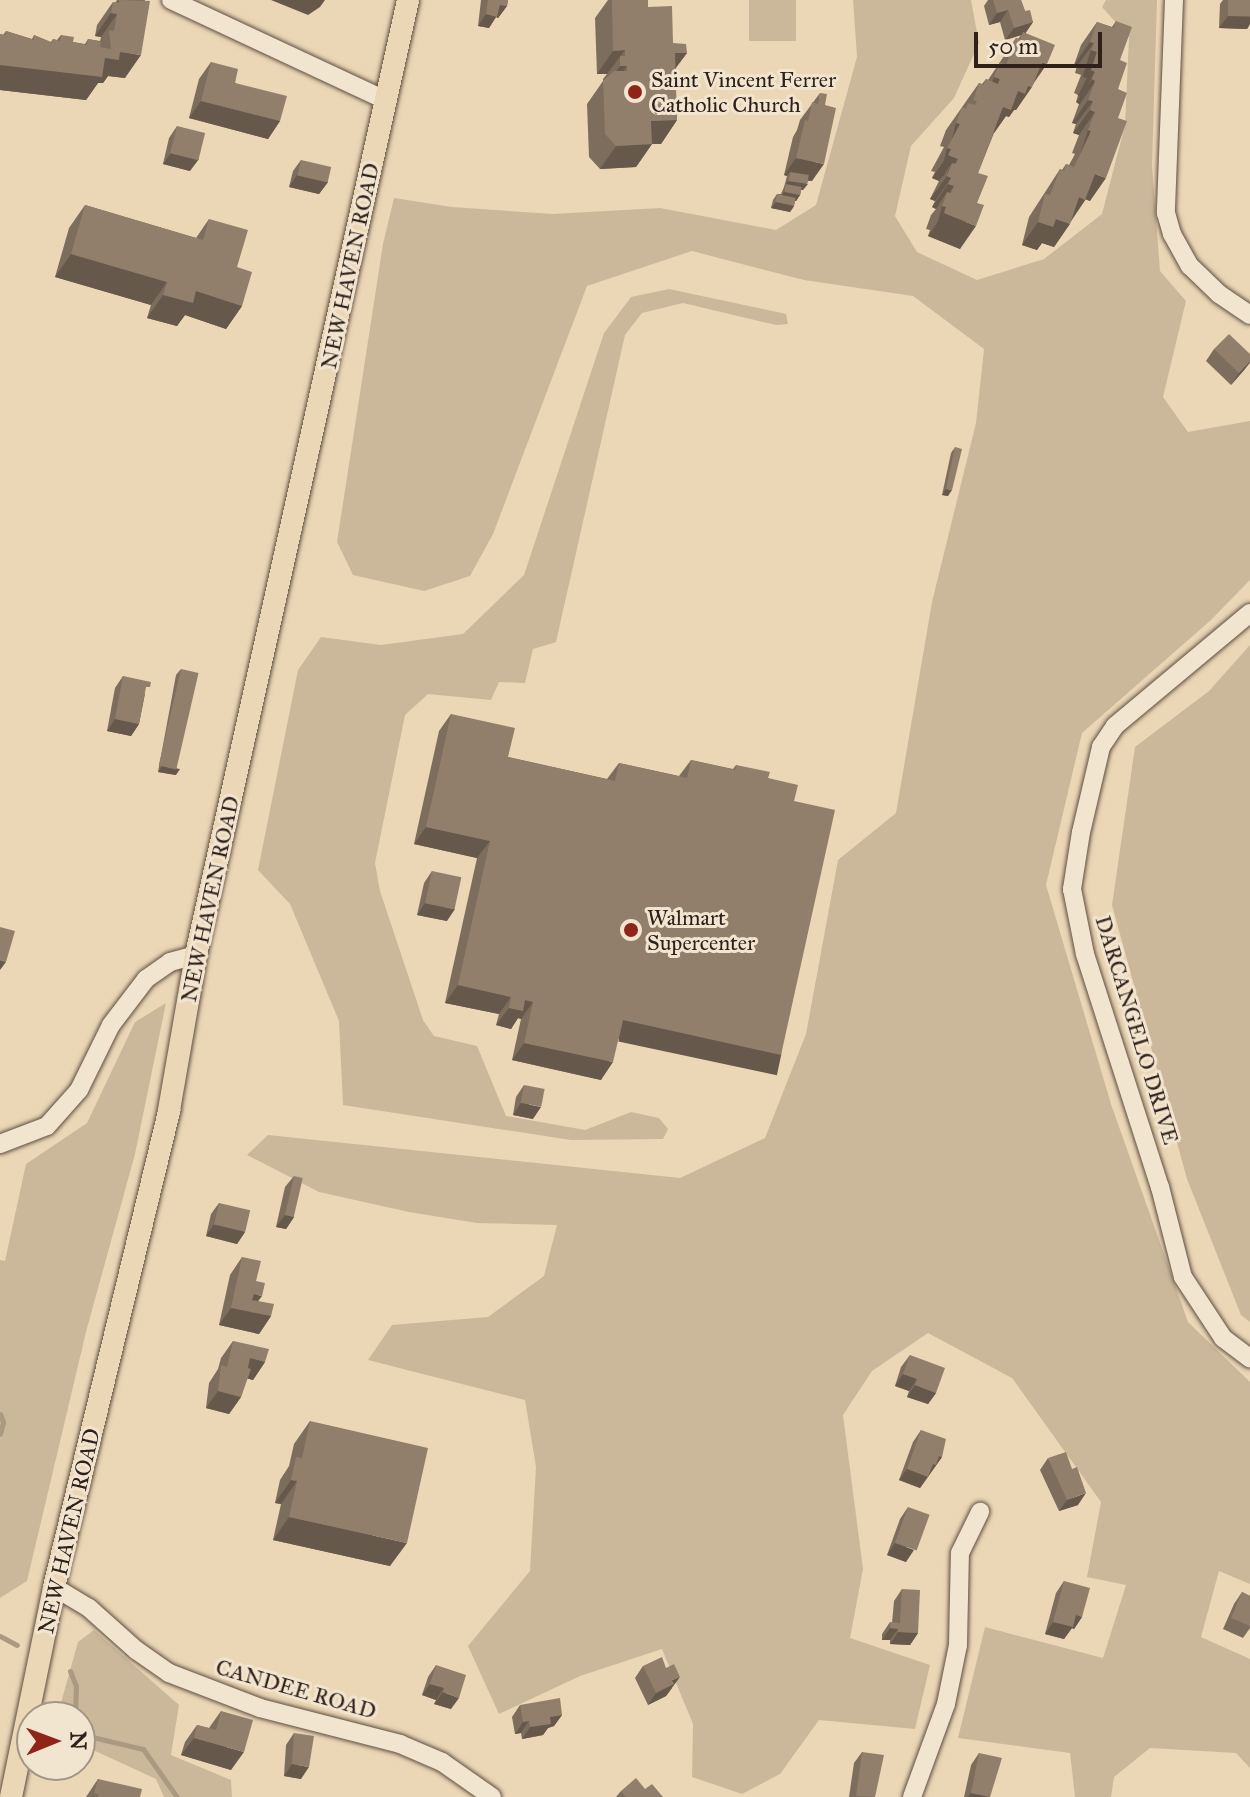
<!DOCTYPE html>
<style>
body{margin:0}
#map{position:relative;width:1250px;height:1797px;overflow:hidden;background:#ebd7b6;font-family:"IM FELL Great Primer",serif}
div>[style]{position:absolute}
.green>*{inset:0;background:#cbb89b;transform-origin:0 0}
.stream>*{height:5px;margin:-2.5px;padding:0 2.5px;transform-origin:2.5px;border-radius:2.5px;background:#ab9981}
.roads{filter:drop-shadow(0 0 2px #5f4e41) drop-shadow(0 0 2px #5f4e41)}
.minor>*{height:18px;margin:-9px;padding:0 9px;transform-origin:9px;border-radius:9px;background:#f2e5d0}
.major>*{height:22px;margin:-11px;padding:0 11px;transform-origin:11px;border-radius:11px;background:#ebd7b6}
.wall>*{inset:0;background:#7d6d5c}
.shaded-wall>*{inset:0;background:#66594b;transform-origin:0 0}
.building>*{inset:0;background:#917f6b;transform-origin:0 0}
.dots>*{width:22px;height:22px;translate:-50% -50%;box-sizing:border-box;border:4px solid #f2e5d0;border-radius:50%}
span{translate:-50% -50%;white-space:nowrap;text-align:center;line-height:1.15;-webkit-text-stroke:6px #f2e5d0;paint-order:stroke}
.poi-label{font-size:22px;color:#30201a}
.left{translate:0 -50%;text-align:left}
.street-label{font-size:22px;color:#30201a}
.north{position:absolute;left:16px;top:1701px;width:80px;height:80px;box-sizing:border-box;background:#f2e5d0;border:2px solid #a49687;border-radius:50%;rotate:89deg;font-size:22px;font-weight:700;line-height:32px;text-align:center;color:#30201a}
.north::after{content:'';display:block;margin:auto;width:28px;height:36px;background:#8f2418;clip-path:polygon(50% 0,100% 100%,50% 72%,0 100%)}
.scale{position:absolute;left:974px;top:32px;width:128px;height:36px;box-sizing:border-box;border:4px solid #30201a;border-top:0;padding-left:10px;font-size:24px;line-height:28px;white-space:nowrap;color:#30201a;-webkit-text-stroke:6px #f2e5d0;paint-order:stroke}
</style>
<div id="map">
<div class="green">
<div style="left:749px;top:0;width:47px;height:41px"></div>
<div style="clip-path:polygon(853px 0,971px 0,979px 43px,954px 98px,911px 146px,895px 216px,917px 252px,977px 280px,1044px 259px,1102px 214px,1125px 125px,1129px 37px,1102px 7px,1106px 0,1157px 0,1152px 166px,1160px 271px,1186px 301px,1163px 397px,1188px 432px,1250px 421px,1250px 580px,1211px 620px,1082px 733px,1046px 885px,1111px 1104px,1188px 1322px,1250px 1382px,1250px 1584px,1219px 1571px,1201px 1637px,1250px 1659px,1250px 1768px,1236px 1753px,1150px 1748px,1114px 1777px,1111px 1797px,1075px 1797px,1070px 1753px,958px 1738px,985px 1627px,1103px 1658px,1126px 1585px,1087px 1577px,1101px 1502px,1012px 1378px,928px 1333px,872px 1371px,843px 1415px,863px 1569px,850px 1638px,930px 1665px,915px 1729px,819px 1720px,780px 1774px,742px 1794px,692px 1777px,693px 1724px,662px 1649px,580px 1676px,499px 1714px,468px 1646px,530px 1571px,536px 1467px,525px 1400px,368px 1360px,392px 1325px,488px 1317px,544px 1276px,557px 1225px,477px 1223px,409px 1212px,319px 1192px,247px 1155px,268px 1135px,680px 1178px,765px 1138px,806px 1034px,838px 860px,896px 813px,932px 602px,976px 423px,984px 349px,913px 296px,804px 280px,692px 251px,587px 286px,493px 534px,470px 576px,424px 591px,353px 575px,337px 542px,383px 244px,394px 198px,452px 207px,553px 214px,660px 208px,776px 230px,816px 205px,857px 57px)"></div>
<div style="clip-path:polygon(669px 289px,786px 314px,788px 324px,776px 325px,683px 303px,642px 313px,625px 335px,556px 642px,533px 649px,525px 683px,499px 682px,491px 700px,428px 694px,405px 715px,375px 863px,380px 891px,423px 1020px,434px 1036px,477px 1046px,506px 1116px,585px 1130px,631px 1112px,659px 1118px,668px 1129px,663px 1139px,571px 1140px,343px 1105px,339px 1021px,290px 904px,258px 870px,298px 670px,321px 637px,381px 645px,463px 634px,524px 575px,604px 333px,631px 297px)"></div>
<div style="clip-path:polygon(1250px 645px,1250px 1322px,1241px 1315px,1187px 1179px,1112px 905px,1135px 747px,1209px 691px)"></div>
<div style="clip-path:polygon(166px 1003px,135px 1154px,86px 1332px,27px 1581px,0 1598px,0 1260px,5px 1261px,26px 1164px,87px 1123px,135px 1022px)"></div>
<div style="clip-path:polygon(94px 1630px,179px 1705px,171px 1755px,231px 1780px,232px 1797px,164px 1797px,156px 1779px,80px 1744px,80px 1717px,57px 1717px,78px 1642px)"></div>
</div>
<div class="stream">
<div style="left:0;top:1414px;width:9px;rotate:69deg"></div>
<div style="left:3px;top:1422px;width:12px;rotate:104deg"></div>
<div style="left:0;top:1636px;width:19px;rotate:28deg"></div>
<div style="left:70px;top:1671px;width:16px;rotate:68deg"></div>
<div style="left:76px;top:1686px;width:31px;rotate:92deg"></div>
<div style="left:80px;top:1734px;width:65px;rotate:13.4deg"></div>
<div style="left:143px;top:1749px;width:59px;rotate:54.7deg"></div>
</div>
<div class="roads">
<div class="minor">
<div style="left:171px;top:0;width:236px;rotate:25deg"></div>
<div style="left:1174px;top:0;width:213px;rotate:92.2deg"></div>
<div style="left:1166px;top:213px;width:22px;rotate:74deg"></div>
<div style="left:1172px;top:234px;width:37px;rotate:61deg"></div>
<div style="left:1190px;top:266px;width:40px;rotate:44deg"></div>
<div style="left:1219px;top:294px;width:37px;rotate:34deg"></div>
<div style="left:1250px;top:613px;width:176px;rotate:140.1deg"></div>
<div style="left:1115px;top:726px;width:25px;rotate:124deg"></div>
<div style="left:1101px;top:747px;width:87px;rotate:103.2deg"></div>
<div style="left:1081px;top:832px;width:58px;rotate:99deg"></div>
<div style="left:1072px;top:889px;width:66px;rotate:78.7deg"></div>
<div style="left:1085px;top:954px;width:245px;rotate:72.2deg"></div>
<div style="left:1160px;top:1187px;width:93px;rotate:75.7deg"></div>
<div style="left:1183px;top:1277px;width:73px;rotate:56.7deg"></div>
<div style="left:1223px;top:1338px;width:34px;rotate:37deg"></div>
<div style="left:0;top:1144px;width:50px;rotate:-21deg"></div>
<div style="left:47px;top:1126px;width:48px;rotate:-48.4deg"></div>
<div style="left:79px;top:1090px;width:72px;rotate:-63.8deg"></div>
<div style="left:111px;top:1025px;width:58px;rotate:-52.7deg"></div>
<div style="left:146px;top:979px;width:29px;rotate:-35deg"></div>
<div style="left:170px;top:962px;width:27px;rotate:-15deg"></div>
<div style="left:54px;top:1587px;width:41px;rotate:31deg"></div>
<div style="left:89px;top:1608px;width:63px;rotate:41.8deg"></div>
<div style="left:136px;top:1650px;width:40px;rotate:34.9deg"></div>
<div style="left:169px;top:1673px;width:97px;rotate:21deg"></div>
<div style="left:260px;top:1708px;width:145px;rotate:14.4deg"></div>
<div style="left:400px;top:1744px;width:46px;rotate:23.2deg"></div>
<div style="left:442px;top:1762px;width:61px;rotate:35deg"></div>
<div style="left:912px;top:1797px;width:99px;rotate:-69.9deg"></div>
<div style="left:946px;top:1704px;width:60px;rotate:-78.5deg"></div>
<div style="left:958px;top:1645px;width:92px;rotate:-88.8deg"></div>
<div style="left:960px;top:1553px;width:46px;rotate:-64deg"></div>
</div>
<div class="major">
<div style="left:11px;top:1797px;width:214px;rotate:-78.4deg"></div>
<div style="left:54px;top:1587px;width:491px;rotate:-76.4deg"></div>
<div style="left:169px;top:1110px;width:157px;rotate:-80.1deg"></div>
<div style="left:196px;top:955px;width:978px;rotate:-77.48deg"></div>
</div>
</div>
<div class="wall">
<div style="clip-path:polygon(117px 0,145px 0,125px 78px,108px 76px,103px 83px,98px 83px,86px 100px,0 90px,0 34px,3px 35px,6px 31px,32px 39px,34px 35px,51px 42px,53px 39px,57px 40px,61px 35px,73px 42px,85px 44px,88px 39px,100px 41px,101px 37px,95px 36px,97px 25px,113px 2px,115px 3px)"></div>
<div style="clip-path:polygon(481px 0,508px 0,507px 6px,498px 18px,496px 17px,489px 28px,478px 26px)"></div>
<div style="clip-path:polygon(608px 0,648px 0,648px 7px,673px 43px,687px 53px,675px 68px,677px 120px,661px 144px,652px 144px,636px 167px,600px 169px,589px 157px,587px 104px,603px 81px,603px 79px,607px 74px,597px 74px,595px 18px)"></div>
<div style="clip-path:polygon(988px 0,1021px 0,1025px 11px,1033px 22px,1025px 33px,1034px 83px,1016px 110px,1014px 110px,1009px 117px,1006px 116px,994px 133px,978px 173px,960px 249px,928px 236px,930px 230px,926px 229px,931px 215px,936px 209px,932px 207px,935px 201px,930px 199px,939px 181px,932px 178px,935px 172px,931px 171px,944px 147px,940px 146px,946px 130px,979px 83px,982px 84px,986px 79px,988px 80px,1016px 38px,1018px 39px,1021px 35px,1005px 40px,1000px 22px,989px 25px,984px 6px)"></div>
<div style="clip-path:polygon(1223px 0,1250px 0,1250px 24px,1247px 29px,1219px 28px,1220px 4px)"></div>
<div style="clip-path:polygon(1116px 21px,1120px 60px,1118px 89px,1090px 201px,1086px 199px,1054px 247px,1042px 243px,1037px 250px,1022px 245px,1029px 217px,1060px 169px,1062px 170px,1066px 164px,1069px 165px,1075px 154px,1072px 153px,1079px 135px,1073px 133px,1076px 124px,1072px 123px,1079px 104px,1076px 102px,1078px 95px,1074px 93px,1081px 75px,1075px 73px,1077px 66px,1074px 65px,1081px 45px,1097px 22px,1112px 27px)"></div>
<div style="clip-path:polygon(211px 62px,280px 121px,268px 139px,189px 118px,199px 79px)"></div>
<div style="clip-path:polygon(820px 93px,812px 181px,808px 181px,803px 190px,801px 190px,800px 195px,796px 201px,795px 201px,794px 206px,790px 212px,771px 208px,773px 200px,777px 194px,781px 194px,784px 187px,787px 176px,784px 175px,793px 137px,797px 130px,800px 120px)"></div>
<div style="clip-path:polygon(177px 126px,190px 171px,163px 164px,169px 138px)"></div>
<div style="clip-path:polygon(301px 160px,328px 182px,319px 194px,289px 187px,293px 171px)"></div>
<div style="clip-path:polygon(85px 205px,196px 238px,209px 219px,237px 267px,242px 306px,226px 329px,185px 315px,177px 326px,147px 318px,151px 305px,55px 277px,69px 228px)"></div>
<div style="clip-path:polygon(1214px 349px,1250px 354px,1250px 363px,1231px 385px,1206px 361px)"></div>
<div style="clip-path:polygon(955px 447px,948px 496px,942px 495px,951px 453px)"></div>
<div style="clip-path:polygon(181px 669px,176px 775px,158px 772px,176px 675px)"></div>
<div style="clip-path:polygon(123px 676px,145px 694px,139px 724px,131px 736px,107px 731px,115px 688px)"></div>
<div style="clip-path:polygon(451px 714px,508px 757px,607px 779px,619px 763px,679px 776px,691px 760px,733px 769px,736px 765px,768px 778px,794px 801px,781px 1055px,769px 1073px,618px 1039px,601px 1080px,512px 1060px,521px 1019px,518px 1018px,511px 1029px,496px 1025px,499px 1014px,445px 1003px,477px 858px,414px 844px,439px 731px)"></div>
<div style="clip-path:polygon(432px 871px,447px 921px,417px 915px,424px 883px)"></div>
<div style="clip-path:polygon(524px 1085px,533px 1119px,513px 1115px,516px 1097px)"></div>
<div style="clip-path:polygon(294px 1176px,294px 1217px,286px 1229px,276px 1227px,285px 1187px)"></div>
<div style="clip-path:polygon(219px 1203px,245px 1232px,237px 1244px,206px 1236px,211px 1214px)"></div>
<div style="clip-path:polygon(242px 1257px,256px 1281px,258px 1301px,271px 1316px,259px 1334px,219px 1325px,230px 1275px)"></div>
<div style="clip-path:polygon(233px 1341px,265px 1362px,253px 1380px,247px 1378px,241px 1397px,229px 1414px,206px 1408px,209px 1383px,218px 1369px,221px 1358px)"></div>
<div style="clip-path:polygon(910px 1355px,936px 1393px,928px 1404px,907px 1397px,909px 1391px,895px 1386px,901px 1367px)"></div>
<div style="clip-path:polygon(310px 1421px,390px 1566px,273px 1540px,281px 1504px,275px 1503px,280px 1480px,289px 1466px,294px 1444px)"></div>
<div style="clip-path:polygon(921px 1430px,942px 1457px,920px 1488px,899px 1480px,913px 1442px)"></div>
<div style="clip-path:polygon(1048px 1458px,1078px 1505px,1059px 1511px,1040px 1470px)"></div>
<div style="clip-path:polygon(908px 1507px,906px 1562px,887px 1555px,900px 1519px)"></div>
<div style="clip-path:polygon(1064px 1581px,1082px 1617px,1074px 1629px,1072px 1628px,1064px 1639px,1045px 1634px,1056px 1593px)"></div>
<div style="clip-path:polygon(902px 1589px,918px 1633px,910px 1645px,890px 1644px,890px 1640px,882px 1640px,882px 1634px,890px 1622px,892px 1623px,894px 1601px)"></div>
<div style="clip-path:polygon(1242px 1592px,1250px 1596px,1250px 1628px,1243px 1638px,1223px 1629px,1234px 1604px)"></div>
<div style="clip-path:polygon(436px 1665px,451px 1709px,434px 1704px,436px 1700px,422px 1695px,428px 1677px)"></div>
<div style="clip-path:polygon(643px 1666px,672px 1688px,666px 1696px,648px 1705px,635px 1678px)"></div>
<div style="clip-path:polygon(520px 1705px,562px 1715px,554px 1726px,548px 1728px,543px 1735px,522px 1739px,521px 1733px,515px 1734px,512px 1717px)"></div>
<div style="clip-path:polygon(221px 1711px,231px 1770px,181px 1755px,185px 1742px,197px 1725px,209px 1728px)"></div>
<div style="clip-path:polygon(294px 1733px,301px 1779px,284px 1776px,286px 1745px)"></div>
<div style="clip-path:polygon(862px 1752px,875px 1797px,849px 1797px,854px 1763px)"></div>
<div style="clip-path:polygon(979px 1753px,990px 1797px,964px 1797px,971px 1765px)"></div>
<div style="clip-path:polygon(98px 1779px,140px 1797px,86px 1797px)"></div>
<div style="clip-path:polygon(645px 1789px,663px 1797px,616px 1797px,621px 1791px)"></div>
</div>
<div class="shaded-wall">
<div style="clip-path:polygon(271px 0,325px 0,320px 7px,308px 15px)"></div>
<div style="clip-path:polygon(500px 5px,507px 6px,498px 18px,496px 17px,489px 28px,478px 26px,486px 14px)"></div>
<div style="clip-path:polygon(1008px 10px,1000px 22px,989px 25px,997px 13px)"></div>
<div style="clip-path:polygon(111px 13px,117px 14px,101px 37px,95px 36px)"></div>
<div style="clip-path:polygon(1228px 16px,1250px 17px,1250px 24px,1247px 29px,1219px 28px)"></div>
<div style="clip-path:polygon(1033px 22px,1025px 34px,1005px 40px,1014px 28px)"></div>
<div style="clip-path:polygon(1090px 42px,1094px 43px,1077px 66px,1074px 65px)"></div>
<div style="clip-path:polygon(625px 50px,607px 74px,597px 74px,613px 51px)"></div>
<div style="left:1091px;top:50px;width:6px;height:28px;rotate:18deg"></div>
<div style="clip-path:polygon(120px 52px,141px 55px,125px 78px,108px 76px,103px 83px,98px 83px,86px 100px,0 90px,0 65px,105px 58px)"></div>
<div style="clip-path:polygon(675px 53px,687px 53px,670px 76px)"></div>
<div style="clip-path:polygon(1042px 62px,1047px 64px,1031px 87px)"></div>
<div style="clip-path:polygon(620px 66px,627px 66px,611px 89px,604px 89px)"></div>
<div style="left:1091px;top:70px;width:4px;height:29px;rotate:27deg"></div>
<div style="left:994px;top:77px;width:6px;height:28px;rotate:18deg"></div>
<div style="left:1092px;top:79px;width:4px;height:28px;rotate:34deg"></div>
<div style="clip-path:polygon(1028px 86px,1032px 87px,1016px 110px,1014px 110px,1009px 117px,1006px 116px,994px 133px,987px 130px,1003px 107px,1018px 91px)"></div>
<div style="clip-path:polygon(1088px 100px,1093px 101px,1076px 124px,1072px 123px)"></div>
<div style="clip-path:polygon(201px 101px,280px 121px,268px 139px,189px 118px)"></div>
<div style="clip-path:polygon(1090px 110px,1095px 112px,1079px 135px,1073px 133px)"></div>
<div style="clip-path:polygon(677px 120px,661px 144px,635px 144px,651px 121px)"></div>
<div style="left:956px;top:123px;width:4px;height:28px;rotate:14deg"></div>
<div style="left:1088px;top:130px;width:3px;height:28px;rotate:18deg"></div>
<div style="clip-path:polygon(652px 144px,636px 167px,600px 169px,616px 146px)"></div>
<div style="left:947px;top:148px;width:4px;height:28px;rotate:14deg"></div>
<div style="clip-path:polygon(171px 153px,199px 159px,190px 171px,163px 164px)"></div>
<div style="clip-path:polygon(948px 155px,958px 159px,947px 174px,952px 163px,939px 181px,932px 178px)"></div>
<div style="clip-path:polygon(796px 158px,824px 164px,812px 181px,789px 176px,790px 172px,787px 176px,784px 175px)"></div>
<div style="clip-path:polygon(1095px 174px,1106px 178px,1090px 201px,1079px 197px)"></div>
<div style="clip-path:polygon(297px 175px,328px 182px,319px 194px,289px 187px)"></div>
<div style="clip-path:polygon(947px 176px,951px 178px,935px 201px,930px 199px)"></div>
<div style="clip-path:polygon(788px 181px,808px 184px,803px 190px,786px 187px,786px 184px,784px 187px)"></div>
<div style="clip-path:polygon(948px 184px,954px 186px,944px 201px,947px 192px,936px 209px,932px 207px)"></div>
<div style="clip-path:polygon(784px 192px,800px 195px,796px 201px,780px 198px)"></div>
<div style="clip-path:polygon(1079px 197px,1085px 200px,1069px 223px)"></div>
<div style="clip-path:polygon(776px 202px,794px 206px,790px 212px,771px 208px)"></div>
<div style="left:942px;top:206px;width:4px;height:28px;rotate:14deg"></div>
<div style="clip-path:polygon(944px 213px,976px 226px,960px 249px,928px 236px)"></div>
<div style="clip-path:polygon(1056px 219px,1070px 224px,1054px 247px,1042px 243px,1037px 250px,1022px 245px,1038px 222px)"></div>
<div style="clip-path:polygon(71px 254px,167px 282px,151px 305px,55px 277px)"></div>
<div style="clip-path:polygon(196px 291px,242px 306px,226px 329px,185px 315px,177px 326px,147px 318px,163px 295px)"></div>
<div style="clip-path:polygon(1250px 361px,1245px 369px,1231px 385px,1239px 373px)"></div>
<div style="clip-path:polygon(946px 489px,952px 490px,948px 496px,942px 495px)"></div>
<div style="clip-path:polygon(115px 719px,139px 724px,131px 736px,107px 731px)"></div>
<div style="clip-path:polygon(162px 766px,180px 769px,176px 775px,158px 772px)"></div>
<div style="clip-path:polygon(426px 827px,490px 841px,477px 858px,414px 844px)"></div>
<div style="clip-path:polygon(425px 903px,455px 909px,447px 921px,417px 915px)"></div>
<div style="clip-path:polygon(0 960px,6px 962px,0 970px)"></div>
<div style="clip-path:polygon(458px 985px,511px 997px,499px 1014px,445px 1003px)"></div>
<div style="clip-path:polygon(525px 1000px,533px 1002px,521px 1019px,518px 1018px,511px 1029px,496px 1025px,509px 1008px)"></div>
<div style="left:623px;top:1020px;width:162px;height:22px;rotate:12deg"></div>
<div style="clip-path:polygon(524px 1043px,613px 1062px,601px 1080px,512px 1060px)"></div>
<div style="clip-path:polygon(521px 1103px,541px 1107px,533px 1119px,513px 1115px)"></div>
<div style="clip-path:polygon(285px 1215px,294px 1217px,286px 1229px,276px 1227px)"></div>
<div style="clip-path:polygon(214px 1224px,245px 1232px,237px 1244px,206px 1236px)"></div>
<div style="clip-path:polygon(254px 1294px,262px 1296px,250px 1312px,271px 1316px,259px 1334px,219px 1325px,231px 1308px)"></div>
<div style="clip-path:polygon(250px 1358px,265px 1362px,253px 1380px,238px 1376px)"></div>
<div style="clip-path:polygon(903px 1374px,917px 1379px,909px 1391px,895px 1386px)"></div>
<div style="clip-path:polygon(915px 1385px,936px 1393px,928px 1404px,907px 1397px)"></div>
<div style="clip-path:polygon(218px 1391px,241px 1397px,229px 1414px,206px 1408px)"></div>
<div style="clip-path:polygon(939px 1456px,942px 1457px,920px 1488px,899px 1480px,907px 1469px)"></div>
<div style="clip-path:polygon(291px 1480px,297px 1481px,281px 1504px,275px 1503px)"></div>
<div style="clip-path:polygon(1086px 1493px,1078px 1505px,1059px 1511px,1067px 1500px)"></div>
<div style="clip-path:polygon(289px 1517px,407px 1543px,390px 1566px,273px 1540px)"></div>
<div style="clip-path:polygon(895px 1543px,914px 1550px,906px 1562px,887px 1555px)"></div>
<div style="clip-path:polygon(1076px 1615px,1082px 1617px,1074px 1629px,1072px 1628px,1064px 1639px,1045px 1634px,1053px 1622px)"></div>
<div style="clip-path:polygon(890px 1628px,898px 1629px,890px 1640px,882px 1640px)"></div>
<div style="clip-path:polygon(898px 1632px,918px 1633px,910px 1645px,890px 1644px)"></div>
<div style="clip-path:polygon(680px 1677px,666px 1696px,648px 1705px,656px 1693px,672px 1680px)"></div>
<div style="clip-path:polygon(430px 1684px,444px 1688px,436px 1700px,422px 1695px)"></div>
<div style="clip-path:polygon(443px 1692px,459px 1698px,451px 1709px,434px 1704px)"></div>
<div style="clip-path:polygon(562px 1715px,554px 1726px,548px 1728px,543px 1735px,522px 1739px,530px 1727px,550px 1717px)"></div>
<div style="clip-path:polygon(529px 1721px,521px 1733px,515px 1734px,523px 1722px)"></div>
<div style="clip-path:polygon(194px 1738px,244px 1752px,231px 1770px,181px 1755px)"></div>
<div style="clip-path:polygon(292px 1764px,309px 1767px,301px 1779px,284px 1776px)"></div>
<div style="clip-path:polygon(971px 1793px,990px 1797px,968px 1797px)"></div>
</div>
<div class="building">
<div style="clip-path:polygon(119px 0,150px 1px,141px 55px,120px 52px,119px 60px,105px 58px,102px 77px,0 65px,0 34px,6px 35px,6px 31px,34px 40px,34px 35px,52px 43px,53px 39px,60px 41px,61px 35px,74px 37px,73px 42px,87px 45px,88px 39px,101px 42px,100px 47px,111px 49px,109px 30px,114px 31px,117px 14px,111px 13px,113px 2px,119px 3px)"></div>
<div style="clip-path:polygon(488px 0,508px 0,507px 6px,500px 5px,497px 17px,486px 14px)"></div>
<div style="clip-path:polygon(612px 0,648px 0,648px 7px,672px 6px,673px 43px,686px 44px,687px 53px,675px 53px,677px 120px,651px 121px,652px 144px,616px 146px,605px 134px,603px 81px,614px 71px,627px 71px,627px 66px,620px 66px,620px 56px,625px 56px,625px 50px,613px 51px)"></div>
<div style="clip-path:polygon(993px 0,1021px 0,1025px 11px,1030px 10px,1033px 22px,1014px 28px,1008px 10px,997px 13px)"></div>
<div style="left:1228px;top:0;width:22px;height:16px"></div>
<div style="clip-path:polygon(1116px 21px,1132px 27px,1120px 60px,1127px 63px,1118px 89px,1127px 93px,1118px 118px,1127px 121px,1106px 178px,1095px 174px,1085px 200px,1079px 197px,1070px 224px,1056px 219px,1053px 227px,1038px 222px,1045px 194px,1050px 195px,1060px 169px,1064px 171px,1066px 164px,1074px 167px,1091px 131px,1088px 130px,1095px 112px,1090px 110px,1093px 101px,1088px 100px,1095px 81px,1092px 79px,1095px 72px,1091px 70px,1097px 52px,1091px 50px,1094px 43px,1090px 42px,1097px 22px,1114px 28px)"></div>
<div style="clip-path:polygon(1023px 32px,1055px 45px,1047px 64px,1042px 62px,1032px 87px,1028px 86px,1025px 94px,1018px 91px,1011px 110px,1003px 107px,978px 173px,988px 176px,977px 203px,984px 205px,976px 226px,944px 213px,946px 207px,942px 206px,947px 192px,951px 193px,954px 186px,948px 184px,951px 178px,947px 176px,952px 163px,956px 164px,958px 159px,948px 155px,951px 149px,947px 148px,960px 124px,956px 123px,962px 107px,966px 109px,968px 103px,975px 105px,977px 101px,973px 100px,979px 83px,983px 85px,986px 79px,998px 84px,1000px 79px,994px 77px,1000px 62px,1006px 65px,1016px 38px,1020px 39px)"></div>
<div style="clip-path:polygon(211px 62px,238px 69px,235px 83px,287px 96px,280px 121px,201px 101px)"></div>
<div style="clip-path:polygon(820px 93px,827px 94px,825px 105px,836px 108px,824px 164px,796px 158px,805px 120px,808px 121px,812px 102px,818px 104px)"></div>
<div style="left:177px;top:126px;width:29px;height:28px;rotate:14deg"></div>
<div style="left:301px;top:160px;width:31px;height:16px;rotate:13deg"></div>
<div style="left:790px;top:172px;width:19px;height:9px;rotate:9deg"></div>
<div style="left:786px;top:184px;width:16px;height:8px;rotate:11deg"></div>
<div style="left:777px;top:194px;width:19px;height:8px;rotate:12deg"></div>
<div style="clip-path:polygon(85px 205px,203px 240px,209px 219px,248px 230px,237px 267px,252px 272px,242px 306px,196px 291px,193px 303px,163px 295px,167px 282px,71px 254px)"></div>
<div style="clip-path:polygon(1229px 334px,1250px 354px,1250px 361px,1239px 373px,1214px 349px)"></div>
<div style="clip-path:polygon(955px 447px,962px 449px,952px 490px,946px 489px)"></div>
<div style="left:181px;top:669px;width:18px;height:99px;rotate:13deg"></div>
<div style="clip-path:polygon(123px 676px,151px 682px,150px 687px,146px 687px,139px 724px,115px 719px)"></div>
<div style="clip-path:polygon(451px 714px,515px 728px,508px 757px,615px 781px,619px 763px,687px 778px,691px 760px,735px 770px,736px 765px,770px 772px,768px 778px,798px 785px,794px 801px,835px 810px,781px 1055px,623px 1020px,613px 1062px,524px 1043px,533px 1002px,525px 1000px,523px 1011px,509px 1008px,511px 997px,458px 985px,490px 841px,426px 827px)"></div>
<div style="left:432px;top:871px;width:30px;height:33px;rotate:12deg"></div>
<div style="clip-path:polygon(0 927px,15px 931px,6px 962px,0 960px)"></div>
<div style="left:524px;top:1085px;width:21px;height:18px;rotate:11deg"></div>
<div style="left:294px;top:1176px;width:9px;height:40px;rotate:13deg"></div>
<div style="left:219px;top:1203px;width:32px;height:22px;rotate:13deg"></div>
<div style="clip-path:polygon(242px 1257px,261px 1261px,256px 1281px,265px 1283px,262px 1296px,254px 1294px,252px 1300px,274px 1304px,271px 1316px,231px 1308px)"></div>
<div style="clip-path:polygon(233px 1341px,269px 1349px,265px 1362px,250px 1358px,248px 1368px,251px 1369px,241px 1397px,218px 1391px,221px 1365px,227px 1367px)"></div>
<div style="clip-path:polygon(910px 1355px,945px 1368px,936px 1393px,915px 1385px,917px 1379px,903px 1374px)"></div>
<div style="clip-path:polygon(310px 1421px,428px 1448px,407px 1543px,289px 1517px,297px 1481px,291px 1480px,296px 1457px,302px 1458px)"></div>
<div style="clip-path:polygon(921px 1430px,946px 1439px,942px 1457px,939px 1456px,936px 1465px,933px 1464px,928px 1477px,907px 1469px)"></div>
<div style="clip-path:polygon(1066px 1452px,1072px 1469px,1077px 1467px,1086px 1493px,1067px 1500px,1048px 1458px)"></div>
<div style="left:908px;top:1507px;width:23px;height:38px;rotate:20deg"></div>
<div style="clip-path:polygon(1064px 1581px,1090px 1588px,1082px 1617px,1076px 1615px,1073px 1627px,1053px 1622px)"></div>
<div style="clip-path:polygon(902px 1589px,920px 1590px,918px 1633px,898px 1632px,898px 1629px,890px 1628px,890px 1622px,900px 1623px)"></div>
<div style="clip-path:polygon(1242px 1592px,1250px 1596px,1250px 1626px,1231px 1618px)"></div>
<div style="clip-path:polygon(662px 1657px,666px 1668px,674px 1664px,680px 1677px,672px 1680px,674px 1684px,656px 1693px,643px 1666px)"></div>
<div style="clip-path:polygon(436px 1665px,466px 1675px,459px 1698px,443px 1692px,444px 1688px,430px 1684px)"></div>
<div style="clip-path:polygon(560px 1698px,562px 1715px,550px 1717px,551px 1724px,530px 1727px,529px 1721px,523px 1722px,520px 1705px)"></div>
<div style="clip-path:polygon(221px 1711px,253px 1720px,244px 1752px,194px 1738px,197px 1725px,216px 1730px)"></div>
<div style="clip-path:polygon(294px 1733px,314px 1736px,309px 1767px,292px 1764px)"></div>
<div style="clip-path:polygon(862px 1752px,884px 1755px,875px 1797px,856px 1796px)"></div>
<div style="clip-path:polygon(979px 1753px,1002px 1758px,990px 1797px,971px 1793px)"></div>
<div style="clip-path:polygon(636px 1778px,645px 1789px,652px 1784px,663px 1797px,626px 1797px,621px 1791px)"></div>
<div style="clip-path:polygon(98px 1779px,142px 1789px,140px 1797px,98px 1797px,98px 1794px,94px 1793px)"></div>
</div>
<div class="dots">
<div style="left:635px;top:92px;background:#8f2418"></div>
<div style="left:631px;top:930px;background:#8f2418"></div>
</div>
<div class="poi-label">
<span class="left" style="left:651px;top:92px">Saint Vincent Ferrer<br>Catholic Church</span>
<span class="left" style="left:647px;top:930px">Walmart<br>Supercenter</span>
</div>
<div class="street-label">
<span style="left:350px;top:266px;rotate:-78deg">NEW HAVEN ROAD</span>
<span style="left:210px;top:899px;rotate:-78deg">NEW HAVEN ROAD</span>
<span style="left:1137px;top:1030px;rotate:73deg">DARCANGELO DRIVE</span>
<span style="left:69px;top:1531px;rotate:-77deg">NEW HAVEN ROAD</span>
<span style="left:296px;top:1689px;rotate:16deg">CANDEE ROAD</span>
</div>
<div class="north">N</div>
<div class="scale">50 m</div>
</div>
